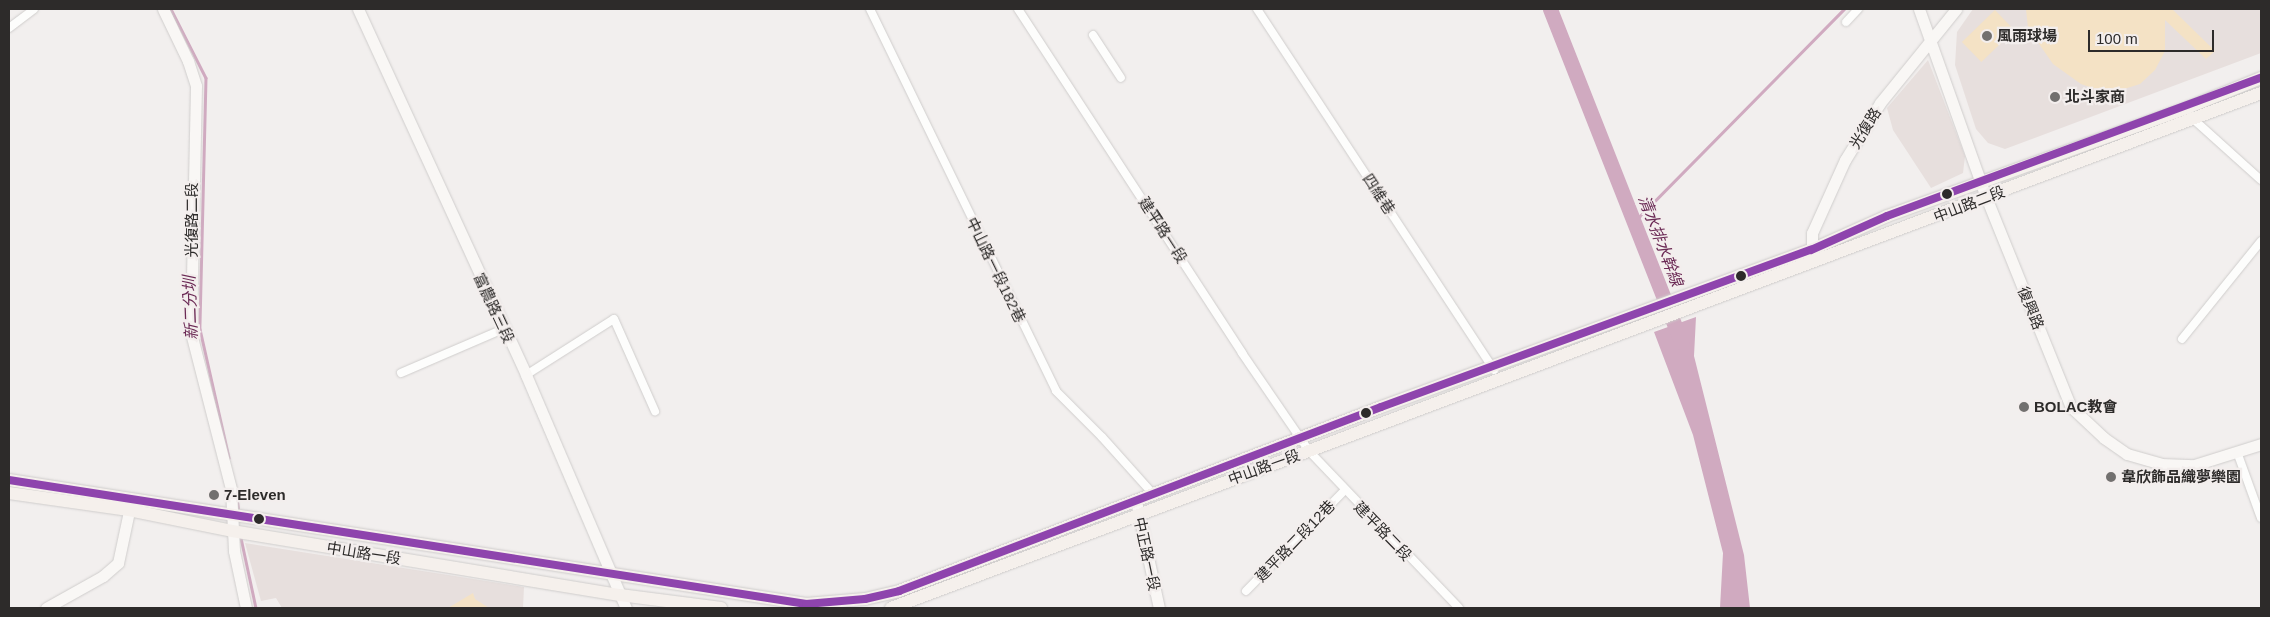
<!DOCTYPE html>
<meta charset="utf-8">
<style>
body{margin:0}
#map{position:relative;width:2270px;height:617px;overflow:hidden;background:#f2efee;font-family:Helvetica,"Noto Sans TC",sans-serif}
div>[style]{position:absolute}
.built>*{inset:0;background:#e7dfdd}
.green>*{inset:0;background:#f4e2c5;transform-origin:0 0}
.water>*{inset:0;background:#d0aac0}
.stream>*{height:2.5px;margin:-1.25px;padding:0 1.25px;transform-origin:1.25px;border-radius:1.25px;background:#d0aac0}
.river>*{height:15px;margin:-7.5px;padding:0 7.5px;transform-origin:7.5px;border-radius:7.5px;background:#d0aac0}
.roads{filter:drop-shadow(0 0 1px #cfcdcc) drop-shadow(0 0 1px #cfcdcc)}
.street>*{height:8px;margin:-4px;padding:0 4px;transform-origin:4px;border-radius:4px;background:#fdfdfc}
.secondary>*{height:11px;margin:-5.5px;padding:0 5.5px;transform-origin:5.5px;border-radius:5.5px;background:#f9f7f5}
.primary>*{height:12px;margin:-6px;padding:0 6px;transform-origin:6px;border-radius:6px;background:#f5f0ec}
.bus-1>*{height:8px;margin:-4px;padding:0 4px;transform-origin:4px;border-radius:4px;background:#8e44ad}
.dots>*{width:14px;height:14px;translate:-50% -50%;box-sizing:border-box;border:2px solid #f3eeed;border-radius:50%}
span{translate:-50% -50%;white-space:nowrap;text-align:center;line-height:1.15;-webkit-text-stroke:4.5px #f3eeed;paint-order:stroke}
.poi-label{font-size:15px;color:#2d2b2a;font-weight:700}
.left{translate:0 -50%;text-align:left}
.street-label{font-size:15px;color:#2d2b2a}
.water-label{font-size:16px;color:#6b2a55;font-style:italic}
.frame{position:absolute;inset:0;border:10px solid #2d2b2a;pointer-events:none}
.scale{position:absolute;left:2088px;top:30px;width:126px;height:22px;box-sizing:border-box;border:2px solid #2d2b2a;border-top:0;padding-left:6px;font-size:15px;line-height:18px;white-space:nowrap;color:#2d2b2a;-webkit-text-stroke:4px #f3eeed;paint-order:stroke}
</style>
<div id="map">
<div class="built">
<div style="clip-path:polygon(1973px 9px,2261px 9px,2261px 53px,2005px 149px,1988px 143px,1976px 129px,1955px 65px,1957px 32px)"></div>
<div style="clip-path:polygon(1928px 60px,1965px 156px,1963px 173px,1931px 188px,1893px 130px,1887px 108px)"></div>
<div style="clip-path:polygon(245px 543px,524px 587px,523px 608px,282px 608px,276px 598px,261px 601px)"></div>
</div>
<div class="green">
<div style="clip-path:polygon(2026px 9px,2172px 9px,2215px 51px,2206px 59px,2165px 20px,2165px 51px,2155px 70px,2140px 84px,2121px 90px,2101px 91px,2081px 84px,2053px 64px,2028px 28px)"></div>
<div style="left:1995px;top:10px;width:28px;height:46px;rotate:46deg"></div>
<div style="clip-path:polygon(473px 593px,475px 599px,489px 608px,448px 608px)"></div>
</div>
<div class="water">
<div style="clip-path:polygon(1696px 317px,1694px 356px,1744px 555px,1750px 608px,1720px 608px,1723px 553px,1693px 435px,1654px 332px)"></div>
</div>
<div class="stream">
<div style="left:171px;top:9px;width:77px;rotate:63.1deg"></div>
<div style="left:206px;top:78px;width:251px;rotate:91.4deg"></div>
<div style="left:200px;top:329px;width:132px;rotate:77.3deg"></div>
<div style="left:1634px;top:222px;width:299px;rotate:-45.4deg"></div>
<div style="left:236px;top:491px;width:21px;rotate:82deg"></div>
<div style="left:241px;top:538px;width:72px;rotate:77.9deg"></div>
</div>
<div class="river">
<div style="left:1550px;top:9px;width:358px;rotate:68.5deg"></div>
</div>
<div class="roads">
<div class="street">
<div style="left:870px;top:9px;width:425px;rotate:64deg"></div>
<div style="left:1056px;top:391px;width:65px;rotate:45deg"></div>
<div style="left:1102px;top:437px;width:78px;rotate:48.1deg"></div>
<div style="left:1018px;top:9px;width:411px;rotate:56.9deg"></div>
<div style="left:1242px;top:353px;width:119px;rotate:55.6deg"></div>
<div style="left:1309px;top:451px;width:217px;rotate:46.3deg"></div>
<div style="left:1257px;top:9px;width:432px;rotate:56.7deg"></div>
<div style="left:1846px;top:22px;width:18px;rotate:-47deg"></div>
<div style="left:9px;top:28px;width:31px;rotate:-37deg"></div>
<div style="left:1093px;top:35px;width:51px;rotate:56.9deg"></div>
<div style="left:2191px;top:117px;width:94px;rotate:42deg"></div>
<div style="left:2182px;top:339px;width:126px;rotate:-51.1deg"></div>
<div style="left:401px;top:373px;width:111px;rotate:-23.3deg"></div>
<div style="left:526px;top:375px;width:104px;rotate:-32.5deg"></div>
<div style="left:614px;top:319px;width:101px;rotate:66deg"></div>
<div style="left:2237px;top:452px;width:70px;rotate:70deg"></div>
<div style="left:1246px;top:591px;width:140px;rotate:-45.6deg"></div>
</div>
<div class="secondary">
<div style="left:163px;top:9px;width:58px;rotate:64.3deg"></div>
<div style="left:188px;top:61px;width:26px;rotate:72deg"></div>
<div style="left:196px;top:86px;width:247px;rotate:91.2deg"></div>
<div style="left:191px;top:333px;width:161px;rotate:75.6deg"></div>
<div style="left:231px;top:489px;width:62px;rotate:87.2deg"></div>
<div style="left:234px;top:551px;width:58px;rotate:78.1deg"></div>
<div style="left:358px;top:9px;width:403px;rotate:65.3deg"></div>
<div style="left:526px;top:375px;width:254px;rotate:66.8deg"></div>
<div style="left:1919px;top:9px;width:200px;rotate:70.4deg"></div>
<div style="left:1986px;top:197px;width:227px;rotate:68deg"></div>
<div style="left:2071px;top:407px;width:45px;rotate:43.2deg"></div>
<div style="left:2104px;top:438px;width:28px;rotate:35deg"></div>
<div style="left:2127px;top:454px;width:35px;rotate:16deg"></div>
<div style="left:2161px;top:464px;width:33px;rotate:2deg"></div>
<div style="left:2194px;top:465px;width:70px;rotate:-17.4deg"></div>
<div style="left:1812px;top:258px;width:25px;rotate:-90deg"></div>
<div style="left:1812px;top:233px;width:80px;rotate:-65.7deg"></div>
<div style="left:1845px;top:160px;width:67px;rotate:-58.4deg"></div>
<div style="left:1880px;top:103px;width:121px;rotate:-51deg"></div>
<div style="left:1136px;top:501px;width:109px;rotate:77.9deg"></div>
<div style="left:46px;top:608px;width:65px;rotate:-29.3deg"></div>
<div style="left:103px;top:576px;width:20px;rotate:-41deg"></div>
<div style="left:118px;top:563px;width:62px;rotate:-78deg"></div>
</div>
<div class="primary">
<div style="left:9px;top:480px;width:807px;rotate:8.84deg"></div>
<div style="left:806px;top:604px;width:59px;rotate:-4.8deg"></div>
<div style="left:865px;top:599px;width:35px;rotate:-13deg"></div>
<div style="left:899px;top:591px;width:516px;rotate:-20.89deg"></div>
<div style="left:1381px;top:407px;width:458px;rotate:-20.1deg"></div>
<div style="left:1811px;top:250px;width:83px;rotate:-24.1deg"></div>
<div style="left:1887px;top:216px;width:321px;rotate:-19.8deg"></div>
<div style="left:2189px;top:107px;width:78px;rotate:-21.9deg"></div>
<div style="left:9px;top:493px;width:121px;rotate:8.1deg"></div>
<div style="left:129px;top:510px;width:105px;rotate:11.5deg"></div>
<div style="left:232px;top:531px;width:393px;rotate:9.4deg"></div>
<div style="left:620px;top:595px;width:102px;rotate:7.3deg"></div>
<div style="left:891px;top:608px;width:1464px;rotate:-20.6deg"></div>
</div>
</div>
<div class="bus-1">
<div style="left:9px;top:480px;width:807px;rotate:8.84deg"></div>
<div style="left:806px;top:604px;width:59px;rotate:-4.8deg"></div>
<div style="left:865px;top:599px;width:35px;rotate:-13deg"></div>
<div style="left:899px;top:591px;width:516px;rotate:-20.89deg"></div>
<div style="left:1381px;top:407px;width:458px;rotate:-20.1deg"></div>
<div style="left:1811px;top:250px;width:83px;rotate:-24.1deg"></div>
<div style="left:1887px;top:216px;width:399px;rotate:-20.3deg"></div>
</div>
<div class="dots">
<div style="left:1987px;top:36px;background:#72706f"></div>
<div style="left:2055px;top:97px;background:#72706f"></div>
<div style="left:1947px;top:194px;background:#2d2b2a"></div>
<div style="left:1741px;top:276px;background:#2d2b2a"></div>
<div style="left:2024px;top:407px;background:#72706f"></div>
<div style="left:1366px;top:413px;background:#2d2b2a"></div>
<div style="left:2111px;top:477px;background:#72706f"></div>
<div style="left:214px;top:495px;background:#72706f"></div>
<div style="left:259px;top:519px;background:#2d2b2a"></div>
</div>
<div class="poi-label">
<span class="left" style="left:1997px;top:36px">風雨球場</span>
<span class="left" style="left:2065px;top:97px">北斗家商</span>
<span class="left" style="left:2034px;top:407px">BOLAC教會</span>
<span class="left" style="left:2121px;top:477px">韋欣飾品織夢樂園</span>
<span class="left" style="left:224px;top:495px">7-Eleven</span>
</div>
<div class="street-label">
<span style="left:1865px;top:128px;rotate:-58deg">光復路</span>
<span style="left:1379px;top:194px;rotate:57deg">四維巷</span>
<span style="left:1969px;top:204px;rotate:-21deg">中山路二段</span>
<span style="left:192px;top:220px;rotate:-90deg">光復路二段</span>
<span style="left:1163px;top:230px;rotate:57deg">建平路一段</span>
<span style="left:996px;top:270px;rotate:64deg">中山路一段182巷</span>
<span style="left:494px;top:308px;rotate:65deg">富農路三段</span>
<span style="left:2031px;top:308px;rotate:68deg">復興路</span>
<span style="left:1264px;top:467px;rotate:-20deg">中山路一段</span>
<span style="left:1383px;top:531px;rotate:46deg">建平路二段</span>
<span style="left:1295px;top:541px;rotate:-46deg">建平路二段12巷</span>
<span style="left:364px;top:553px;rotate:9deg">中山路一段</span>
<span style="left:1147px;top:554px;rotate:78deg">中正路一段</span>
</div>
<div class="water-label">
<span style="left:1660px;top:241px;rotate:69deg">清水排水幹線</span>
<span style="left:191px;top:308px;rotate:-92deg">新二分圳</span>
</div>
<div class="frame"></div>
<div class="scale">100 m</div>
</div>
